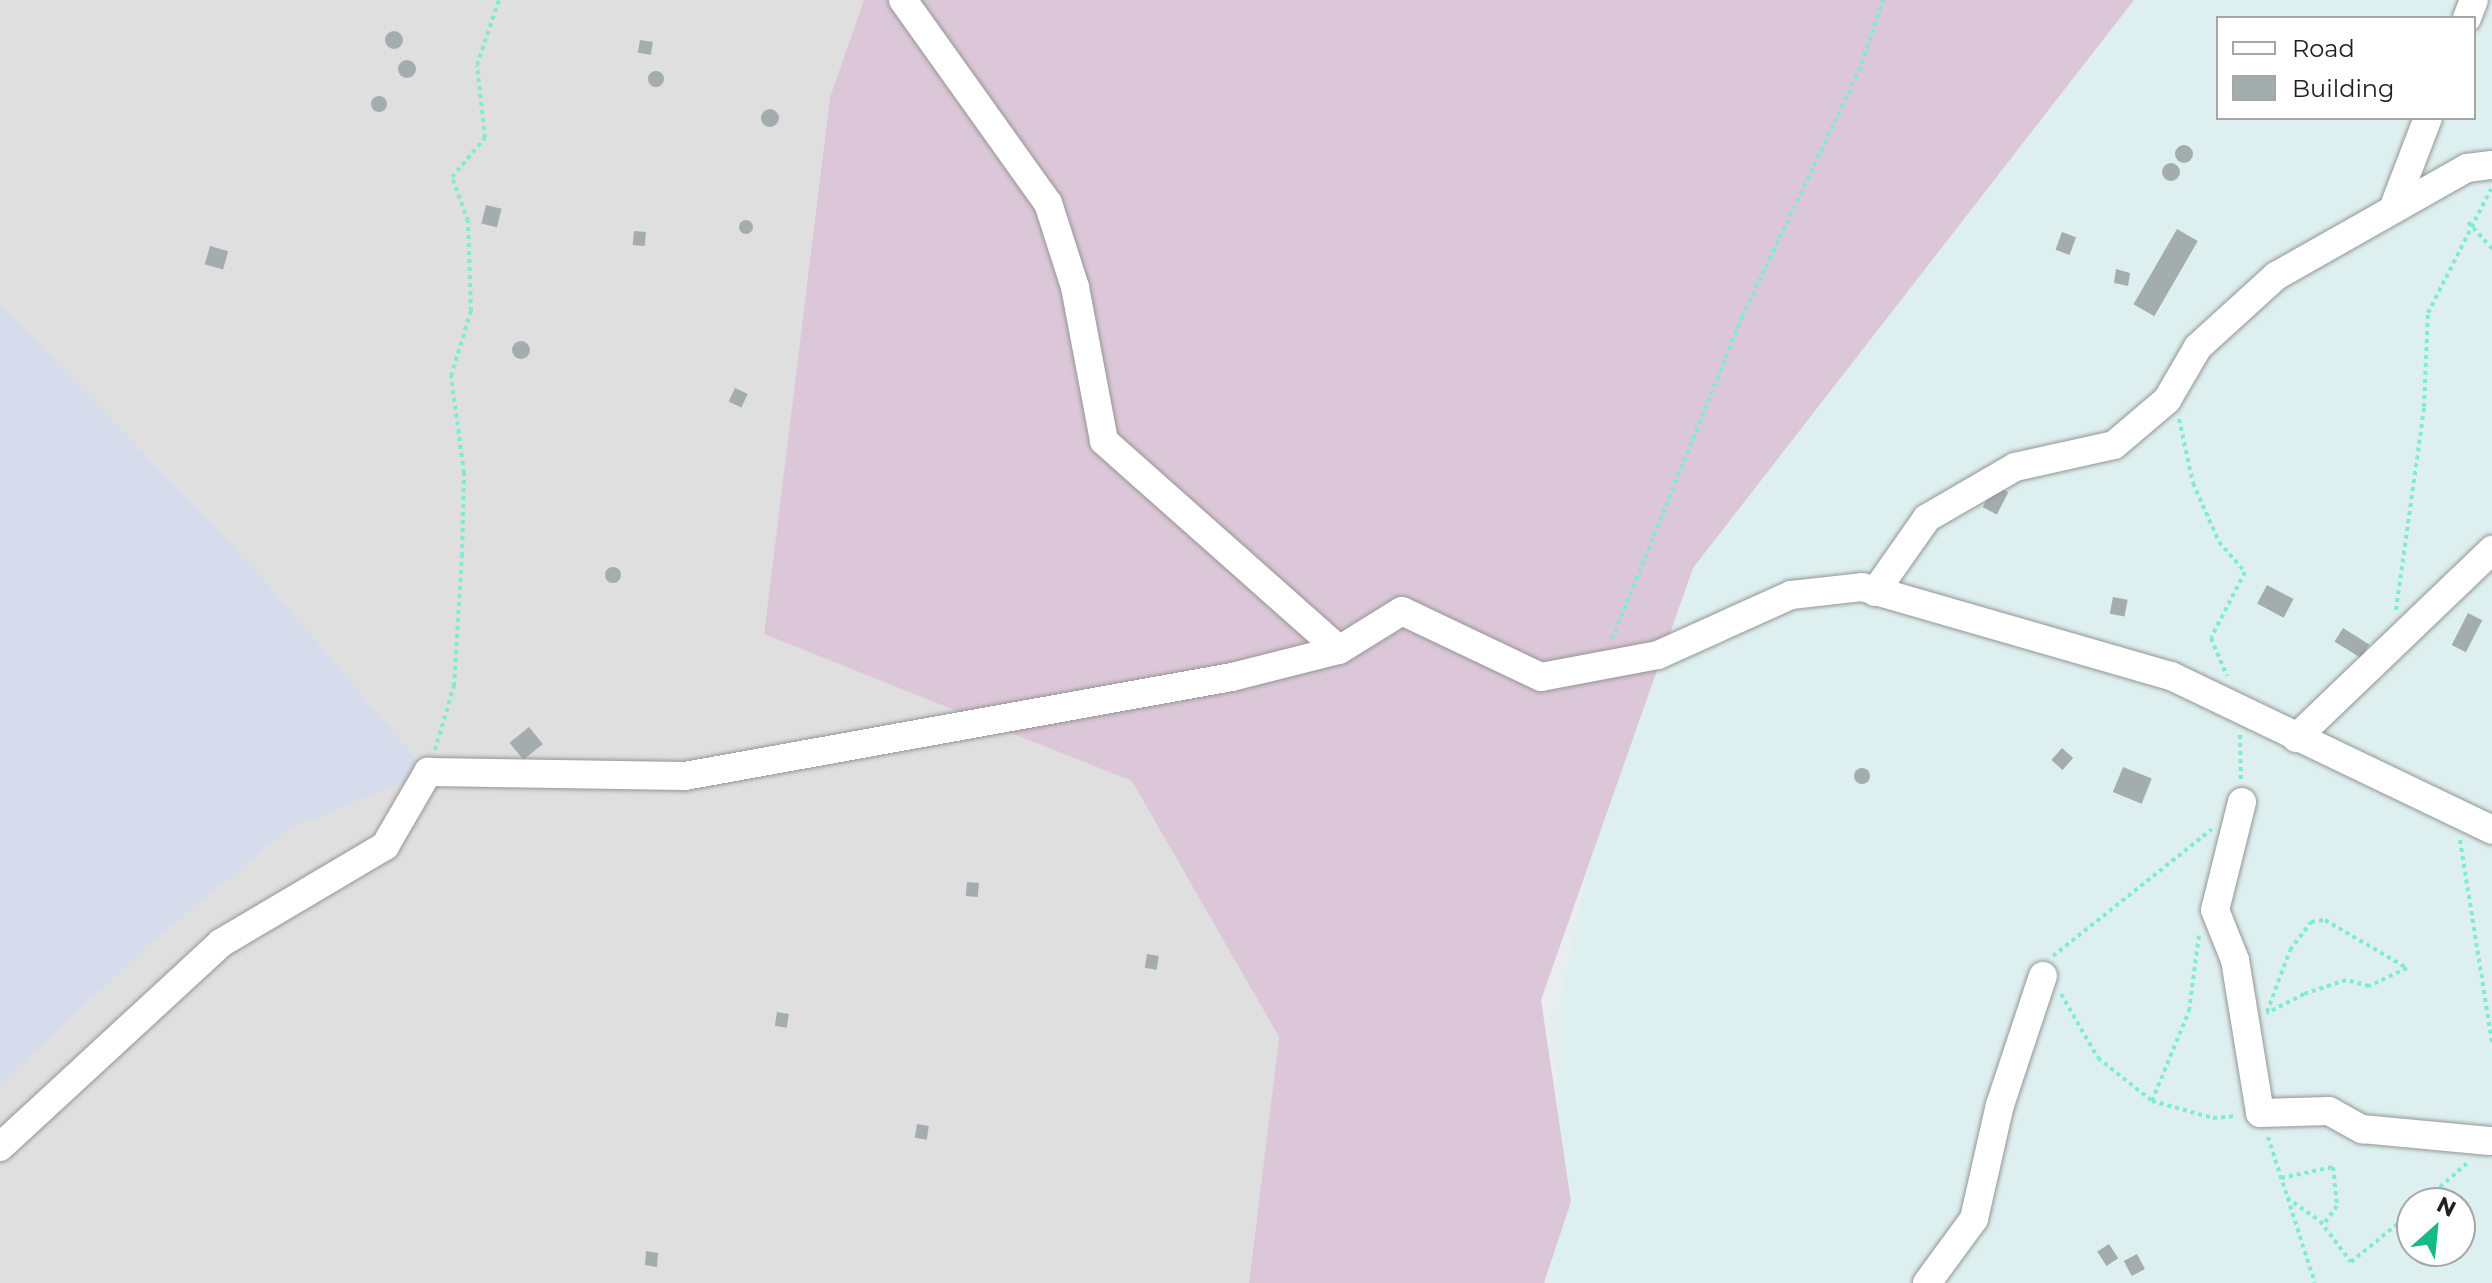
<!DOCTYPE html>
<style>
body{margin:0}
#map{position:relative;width:2492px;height:1283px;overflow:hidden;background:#e8edf0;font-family:Montserrat,sans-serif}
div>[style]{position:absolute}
.residential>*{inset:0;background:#dedfde}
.military>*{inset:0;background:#ddf0ef}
.farmland>*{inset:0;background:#d6dcec}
.wetland>*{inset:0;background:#dcc7d8}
.building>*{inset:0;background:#a4adae;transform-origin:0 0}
.round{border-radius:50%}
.path>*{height:4px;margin-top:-2px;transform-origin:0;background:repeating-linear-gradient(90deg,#7eebd3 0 4px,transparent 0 8px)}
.roads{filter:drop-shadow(0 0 2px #959595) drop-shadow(0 0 2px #959595)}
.minor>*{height:28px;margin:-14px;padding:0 14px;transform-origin:14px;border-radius:14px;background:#fff}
span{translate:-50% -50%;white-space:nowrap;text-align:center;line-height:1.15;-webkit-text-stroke:6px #fff;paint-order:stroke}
.legend{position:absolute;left:2216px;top:16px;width:260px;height:104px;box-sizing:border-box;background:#fff;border:2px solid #a6a6a6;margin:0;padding:10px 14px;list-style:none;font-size:24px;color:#212121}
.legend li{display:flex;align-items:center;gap:16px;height:40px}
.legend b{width:40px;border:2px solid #a6a6a6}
.north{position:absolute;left:2396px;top:1187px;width:80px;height:80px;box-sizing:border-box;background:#fff;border:2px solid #a6a6a6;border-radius:50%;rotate:27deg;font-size:22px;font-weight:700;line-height:32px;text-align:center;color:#212121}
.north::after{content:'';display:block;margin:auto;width:28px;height:36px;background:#17ba86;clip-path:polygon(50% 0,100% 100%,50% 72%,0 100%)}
</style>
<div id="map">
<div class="residential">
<div style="clip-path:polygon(0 0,864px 0,830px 97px,764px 634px,1132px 780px,1279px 1037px,1249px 1283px,0 1283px,0 1085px,150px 944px,288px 830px,428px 772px,254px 568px,0 303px)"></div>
</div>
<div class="military">
<div style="clip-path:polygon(evenodd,1690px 0,2492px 0,2492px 1283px,1552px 1283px,1559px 1008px,1615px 740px,1690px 0,2218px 18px,2474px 18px,2474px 118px,2218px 118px,2218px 18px,1690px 0,2412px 1203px,2460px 1203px,2460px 1251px,2412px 1251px,2412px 1203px)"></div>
</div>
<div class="farmland">
<div style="clip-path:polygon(0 303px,254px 568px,428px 772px,288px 830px,150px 944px,0 1085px)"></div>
</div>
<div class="wetland">
<div style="clip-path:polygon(864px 0,2134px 0,1693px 568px,1541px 1000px,1571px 1202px,1544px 1283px,1249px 1283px,1279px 1037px,1132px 781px,764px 634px,830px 97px)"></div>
</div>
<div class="building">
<div class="round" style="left:385px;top:31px;width:18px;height:18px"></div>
<div style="left:640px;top:40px;width:13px;height:13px;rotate:9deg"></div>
<div class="round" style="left:398px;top:60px;width:18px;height:18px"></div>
<div class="round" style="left:648px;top:71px;width:16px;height:16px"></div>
<div class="round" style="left:371px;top:96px;width:16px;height:16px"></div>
<div class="round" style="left:761px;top:109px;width:18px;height:18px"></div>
<div class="round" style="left:2175px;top:145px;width:18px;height:18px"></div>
<div class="round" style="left:2162px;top:163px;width:18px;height:18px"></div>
<div style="left:486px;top:205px;width:16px;height:19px;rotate:14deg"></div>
<div class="round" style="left:739px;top:220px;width:14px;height:14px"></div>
<div style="left:2177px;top:229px;width:24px;height:87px;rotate:30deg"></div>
<div style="left:634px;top:231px;width:12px;height:14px;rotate:5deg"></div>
<div style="left:2062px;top:232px;width:15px;height:19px;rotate:20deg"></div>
<div style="left:210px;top:246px;width:19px;height:19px;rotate:16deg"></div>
<div style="clip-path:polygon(2116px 269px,2130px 273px,2128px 286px,2114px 283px)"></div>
<div class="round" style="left:512px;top:341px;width:18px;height:18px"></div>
<div style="left:735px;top:388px;width:14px;height:15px;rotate:25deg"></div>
<div style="left:1994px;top:485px;width:16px;height:25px;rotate:27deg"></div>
<div class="round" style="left:605px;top:567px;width:16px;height:16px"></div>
<div style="left:2267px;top:585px;width:30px;height:21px;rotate:28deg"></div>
<div style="left:2113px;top:597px;width:15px;height:17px;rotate:11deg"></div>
<div style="left:2468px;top:613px;width:16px;height:36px;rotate:27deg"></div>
<div style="left:2343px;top:628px;width:31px;height:16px;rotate:32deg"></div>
<div style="left:529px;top:727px;width:22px;height:25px;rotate:51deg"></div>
<div style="left:2062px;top:748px;width:15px;height:16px;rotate:42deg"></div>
<div style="left:2123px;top:767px;width:31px;height:27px;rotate:22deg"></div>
<div class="round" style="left:1854px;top:768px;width:16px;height:16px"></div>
<div style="left:967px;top:882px;width:12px;height:14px;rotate:5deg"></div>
<div style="left:1147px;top:954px;width:12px;height:14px;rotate:9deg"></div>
<div style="left:777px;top:1012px;width:12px;height:14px;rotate:9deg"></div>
<div style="left:917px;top:1124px;width:12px;height:14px;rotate:9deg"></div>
<div style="left:2109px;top:1244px;width:17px;height:14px;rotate:57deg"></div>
<div style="clip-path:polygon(646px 1251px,658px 1253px,657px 1267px,645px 1265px)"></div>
<div style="left:2137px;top:1254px;width:17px;height:15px;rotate:62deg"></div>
</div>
<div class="path">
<div style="left:2468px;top:222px;width:36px;rotate:48deg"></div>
<div style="left:2179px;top:419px;width:66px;rotate:77.7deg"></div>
<div style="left:2193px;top:483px;width:64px;rotate:66.2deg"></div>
<div style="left:2219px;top:542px;width:40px;rotate:49deg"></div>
<div style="left:2245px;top:572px;width:74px;rotate:117.3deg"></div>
<div style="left:2211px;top:638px;width:41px;rotate:67.2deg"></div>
<div style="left:2396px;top:610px;width:205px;rotate:-82.1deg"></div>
<div style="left:2424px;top:407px;width:94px;rotate:-87.6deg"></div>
<div style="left:2428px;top:313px;width:139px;rotate:-63.1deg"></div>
<div style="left:1612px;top:639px;width:347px;rotate:-68deg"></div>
<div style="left:1742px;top:317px;width:272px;rotate:-64.6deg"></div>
<div style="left:1859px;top:71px;width:75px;rotate:-71.3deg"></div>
<div style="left:2240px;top:735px;width:47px;rotate:88.8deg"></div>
<div style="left:435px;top:750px;width:67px;rotate:-73.5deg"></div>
<div style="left:454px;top:686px;width:130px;rotate:-86.5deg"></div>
<div style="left:462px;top:556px;width:83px;rotate:-88.6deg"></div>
<div style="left:464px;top:473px;width:98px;rotate:-97.6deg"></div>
<div style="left:451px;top:376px;width:68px;rotate:-72.9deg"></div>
<div style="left:471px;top:311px;width:90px;rotate:-91.9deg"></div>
<div style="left:468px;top:221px;width:47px;rotate:-110deg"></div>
<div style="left:452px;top:177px;width:51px;rotate:-49.8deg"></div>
<div style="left:485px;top:138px;width:73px;rotate:-96.3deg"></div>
<div style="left:477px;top:65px;width:69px;rotate:-71.3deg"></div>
<div style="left:2460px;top:840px;width:206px;rotate:81deg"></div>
<div style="left:2053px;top:956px;width:203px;rotate:-38.6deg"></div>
<div style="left:2061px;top:994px;width:74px;rotate:60deg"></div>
<div style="left:2098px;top:1058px;width:69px;rotate:38.5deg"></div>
<div style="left:2152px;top:1101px;width:63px;rotate:15.6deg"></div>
<div style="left:2213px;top:1118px;width:24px;rotate:-5deg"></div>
<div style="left:2267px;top:1012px;width:66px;rotate:-69.6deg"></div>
<div style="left:2290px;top:950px;width:35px;rotate:-53deg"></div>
<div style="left:2311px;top:922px;width:14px;rotate:-8deg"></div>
<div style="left:2325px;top:920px;width:95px;rotate:30.3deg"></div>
<div style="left:2407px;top:968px;width:42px;rotate:154.7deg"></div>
<div style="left:2369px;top:986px;width:24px;rotate:-165deg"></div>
<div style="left:2346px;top:980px;width:44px;rotate:161.6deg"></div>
<div style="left:2304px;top:994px;width:42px;rotate:152.8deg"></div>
<div style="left:2152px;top:1101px;width:97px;rotate:-67.7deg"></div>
<div style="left:2189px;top:1011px;width:77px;rotate:-82.5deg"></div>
<div style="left:2268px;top:1137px;width:153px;rotate:72.2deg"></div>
<div style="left:2281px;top:1178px;width:53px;rotate:-11.9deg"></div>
<div style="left:2333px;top:1167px;width:39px;rotate:84deg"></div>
<div style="left:2337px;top:1206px;width:24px;rotate:126deg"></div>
<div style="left:2287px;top:1198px;width:40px;rotate:34.9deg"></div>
<div style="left:2320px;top:1221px;width:51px;rotate:52.9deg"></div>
<div style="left:2351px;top:1262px;width:79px;rotate:-39.3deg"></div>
<div style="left:2422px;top:1203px;width:60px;rotate:-41.6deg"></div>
</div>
<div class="roads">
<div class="minor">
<div style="left:903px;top:0;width:249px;rotate:54.5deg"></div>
<div style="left:1048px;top:203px;width:88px;rotate:72.2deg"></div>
<div style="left:1075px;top:287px;width:157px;rotate:79.3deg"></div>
<div style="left:1104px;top:441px;width:314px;rotate:41.6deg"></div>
<div style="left:2467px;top:18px;width:19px;rotate:-69deg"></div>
<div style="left:2393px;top:209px;width:97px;rotate:-69deg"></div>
<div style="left:1875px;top:592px;width:90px;rotate:-54.9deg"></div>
<div style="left:1927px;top:518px;width:102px;rotate:-30.1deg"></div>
<div style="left:2015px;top:467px;width:101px;rotate:-12.5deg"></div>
<div style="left:2114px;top:445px;width:70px;rotate:-40.3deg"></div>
<div style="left:2167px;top:400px;width:61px;rotate:-59.7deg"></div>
<div style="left:2198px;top:347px;width:105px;rotate:-42.3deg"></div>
<div style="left:2276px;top:276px;width:219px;rotate:-29.5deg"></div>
<div style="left:2467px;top:168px;width:25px;rotate:-7deg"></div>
<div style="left:2296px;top:738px;width:272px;rotate:-43.8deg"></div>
<div style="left:2242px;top:802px;width:111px;rotate:104deg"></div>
<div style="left:2215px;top:910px;width:54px;rotate:68.2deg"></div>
<div style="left:2235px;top:960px;width:155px;rotate:80.7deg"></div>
<div style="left:2260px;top:1113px;width:69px;rotate:-1.7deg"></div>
<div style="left:2329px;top:1111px;width:38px;rotate:29deg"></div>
<div style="left:2362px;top:1129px;width:128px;rotate:5.4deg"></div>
<div style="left:0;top:1147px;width:301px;rotate:-42.7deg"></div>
<div style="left:221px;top:943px;width:191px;rotate:-30.6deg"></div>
<div style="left:385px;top:846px;width:86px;rotate:-59.8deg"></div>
<div style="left:428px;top:772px;width:257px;rotate:0.9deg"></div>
<div style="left:685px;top:776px;width:556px;rotate:-10.26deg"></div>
<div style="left:1232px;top:677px;width:110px;rotate:-14.2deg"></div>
<div style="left:1339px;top:650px;width:74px;rotate:-31.8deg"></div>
<div style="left:1402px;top:611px;width:154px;rotate:25.4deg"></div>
<div style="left:1541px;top:677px;width:119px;rotate:-10.6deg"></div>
<div style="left:1658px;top:655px;width:146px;rotate:-24.3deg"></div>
<div style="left:1791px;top:595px;width:71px;rotate:-6.4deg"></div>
<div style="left:1862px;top:587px;width:322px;rotate:16.1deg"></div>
<div style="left:2171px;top:676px;width:356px;rotate:25.6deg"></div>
<div style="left:1927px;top:1283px;width:79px;rotate:-53.7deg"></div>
<div style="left:1974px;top:1219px;width:117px;rotate:-77.2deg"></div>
<div style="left:2000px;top:1105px;width:136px;rotate:-71.6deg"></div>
</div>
</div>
<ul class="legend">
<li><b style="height:10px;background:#fff"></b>Road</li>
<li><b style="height:22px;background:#a4adae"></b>Building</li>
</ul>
<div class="north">N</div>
</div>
